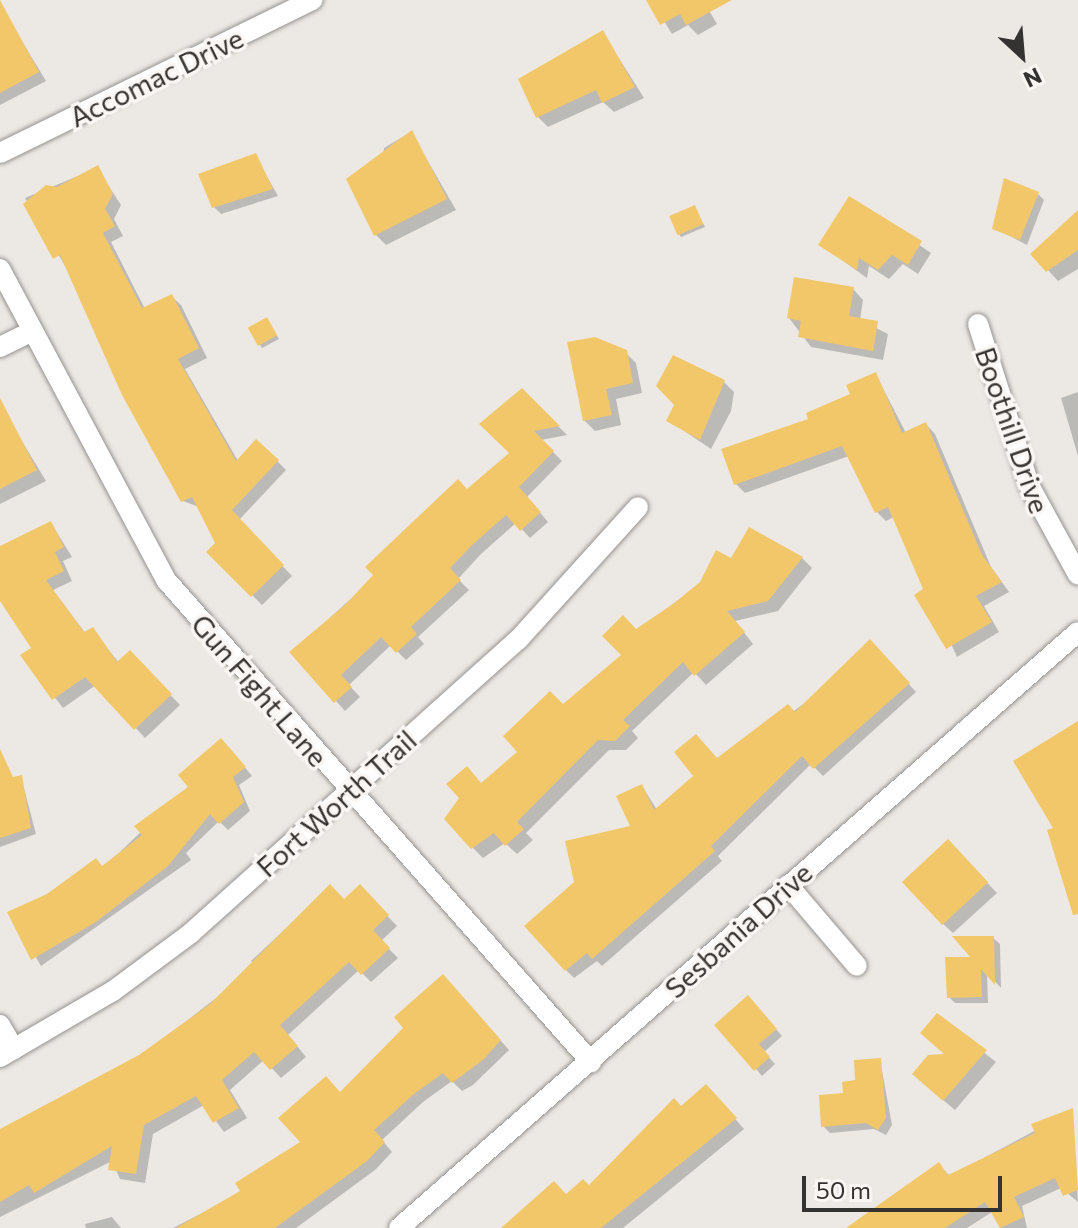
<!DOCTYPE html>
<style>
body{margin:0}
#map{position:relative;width:1078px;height:1228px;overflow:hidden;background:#ece9e5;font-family:Commissioner,sans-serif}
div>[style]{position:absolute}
.shadow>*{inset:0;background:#0003}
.building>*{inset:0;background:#f2c76a;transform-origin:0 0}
.roads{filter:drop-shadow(0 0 2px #95928f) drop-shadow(0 0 2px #95928f)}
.minor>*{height:20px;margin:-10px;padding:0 10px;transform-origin:10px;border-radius:10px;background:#fff}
span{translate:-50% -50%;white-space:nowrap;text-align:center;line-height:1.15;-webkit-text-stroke:7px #faf6f3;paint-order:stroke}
.street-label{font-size:28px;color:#353332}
.north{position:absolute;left:982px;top:16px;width:80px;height:80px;-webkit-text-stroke:6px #faf6f3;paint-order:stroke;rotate:154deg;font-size:22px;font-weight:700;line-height:32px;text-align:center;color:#353332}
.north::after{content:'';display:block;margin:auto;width:28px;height:36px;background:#353332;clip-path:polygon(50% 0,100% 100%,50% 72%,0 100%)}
.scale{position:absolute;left:802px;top:1176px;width:200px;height:36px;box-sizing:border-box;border:4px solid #353332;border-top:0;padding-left:10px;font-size:24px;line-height:28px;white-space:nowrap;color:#353332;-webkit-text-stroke:6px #faf6f3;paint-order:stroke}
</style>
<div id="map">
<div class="shadow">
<div style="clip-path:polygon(651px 0,720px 0,707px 7px,717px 24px,698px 35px,688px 25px,672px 34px)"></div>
<div style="clip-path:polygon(8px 18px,46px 81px,0 105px,0 23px)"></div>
<div style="clip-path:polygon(603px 33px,644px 98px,614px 112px,603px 102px,548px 127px,538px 117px)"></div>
<div style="clip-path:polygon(411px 132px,456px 210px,386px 245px,376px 235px,384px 148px)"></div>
<div style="clip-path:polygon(255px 155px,278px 196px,221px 214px,214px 207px)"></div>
<div style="clip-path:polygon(97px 168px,121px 205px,114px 219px,123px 236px,111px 242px,145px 309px,171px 296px,181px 305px,207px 358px,185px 369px,238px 461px,257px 441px,286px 470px,239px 520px,292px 576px,262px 605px,209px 552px,218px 544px,199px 507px,183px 501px,88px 305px,25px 198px)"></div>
<div style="clip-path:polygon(1038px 194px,1044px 200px,1027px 245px,995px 228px)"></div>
<div style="clip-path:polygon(850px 198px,931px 253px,918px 274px,903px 264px,889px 279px,869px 266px,867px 278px,821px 245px)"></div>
<div style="clip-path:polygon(695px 208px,705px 227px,681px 237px,679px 234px)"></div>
<div style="clip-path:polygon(1078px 212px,1078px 269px,1058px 281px,1048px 270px)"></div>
<div style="clip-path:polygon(853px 289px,863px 300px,860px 320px,888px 334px,883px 360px,811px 347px,789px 318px)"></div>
<div style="clip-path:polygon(269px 323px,279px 339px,262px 348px,251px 329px)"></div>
<div style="clip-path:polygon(625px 352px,636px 363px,642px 393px,616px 399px,621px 425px,595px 431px,584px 420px)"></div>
<div style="clip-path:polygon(876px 375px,906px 433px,926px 424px,935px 434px,991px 567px,1009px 592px,984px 606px,999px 632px,957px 657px,894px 517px,886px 521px,877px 512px,849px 456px,745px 493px,736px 484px)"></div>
<div style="clip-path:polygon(724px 382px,734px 392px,731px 411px,711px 449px,668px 420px)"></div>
<div style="clip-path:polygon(522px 390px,567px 435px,541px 440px,562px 461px,527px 497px,548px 522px,530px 538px,516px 523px,480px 555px,458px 579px,469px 590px,418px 637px,424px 644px,406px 660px,391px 645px,349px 685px,360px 697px,345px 711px,292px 652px,512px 453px)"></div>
<div style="clip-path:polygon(1078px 392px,1078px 456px,1061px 398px)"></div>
<div style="clip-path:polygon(8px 418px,46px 481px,0 504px,0 421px)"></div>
<div style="clip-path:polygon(51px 523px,72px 557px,63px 561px,72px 581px,53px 590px,86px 634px,92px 629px,119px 663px,130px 653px,180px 705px,145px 738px,96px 685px,63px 708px,23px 656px,33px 648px,0 591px,0 548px)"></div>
<div style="clip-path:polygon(802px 558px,812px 568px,778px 611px,735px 621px,753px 644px,706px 685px,694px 672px,632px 731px,638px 738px,626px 750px,609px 750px,526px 833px,533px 840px,517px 854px,505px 843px,483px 858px,473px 848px,482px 785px,624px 655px,636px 631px,732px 561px)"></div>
<div style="clip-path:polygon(878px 650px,916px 692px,823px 776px,811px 764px,718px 856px,722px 861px,602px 966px,597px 961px,574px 978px,566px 970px,633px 828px,642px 786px,657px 810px)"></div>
<div style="clip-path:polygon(229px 748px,252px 776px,239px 785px,250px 811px,228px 830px,219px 821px,186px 853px,191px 860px,41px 966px,10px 913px,103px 868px)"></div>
<div style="clip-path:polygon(21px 777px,36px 834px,0 847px,0 784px)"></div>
<div style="clip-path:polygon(958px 852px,997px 893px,953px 933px,942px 923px)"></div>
<div style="clip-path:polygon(330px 887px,344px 901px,360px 887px,397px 926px,381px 941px,398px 958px,371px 982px,359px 970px,288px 1035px,306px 1057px,281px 1078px,264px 1060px,230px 1090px,247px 1118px,224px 1132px,204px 1105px,153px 1134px,145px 1183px,120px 1179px,112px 1161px,0 1217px,0 1131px,140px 1057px,256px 967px,251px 961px)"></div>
<div style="clip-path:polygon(993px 938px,1000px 944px,1001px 988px,987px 973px,988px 1003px,955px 1003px,949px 997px)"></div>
<div style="clip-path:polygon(452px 985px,509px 1050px,473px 1085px,462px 1091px,452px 1081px,423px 1102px,382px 1140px,392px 1152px,375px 1170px,296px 1228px,173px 1228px,243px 1192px,303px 1143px,340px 1094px)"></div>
<div style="clip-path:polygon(754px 1004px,782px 1036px,764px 1052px,775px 1064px,762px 1076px,756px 1069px)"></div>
<div style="clip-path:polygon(937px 1016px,996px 1062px,955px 1110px,924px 1084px,947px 1055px)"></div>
<div style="clip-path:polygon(880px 1060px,892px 1125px,886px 1135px,874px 1129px,830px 1133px,823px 1126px)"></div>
<div style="clip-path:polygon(715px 1096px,744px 1129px,623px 1228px,504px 1228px,589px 1188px,681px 1108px)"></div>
<div style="clip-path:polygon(1072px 1111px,1078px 1202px,1061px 1188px,1022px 1206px,1027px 1228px,1000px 1228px,992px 1212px,967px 1228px,873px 1228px,939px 1165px,950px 1176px)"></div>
<div style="clip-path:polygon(112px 1217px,121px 1228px,86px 1228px,85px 1224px)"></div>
</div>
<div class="building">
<div style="clip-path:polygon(0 0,39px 72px,0 93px)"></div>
<div style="clip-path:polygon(646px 0,732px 0,686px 25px,680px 14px,660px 25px)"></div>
<div style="clip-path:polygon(603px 30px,635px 87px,602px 103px,596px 90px,536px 118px,518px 79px)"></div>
<div style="clip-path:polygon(412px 130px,447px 199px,374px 236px,346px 179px)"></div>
<div style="clip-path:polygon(256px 153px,273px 189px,212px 208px,198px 174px)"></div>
<div style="clip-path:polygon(98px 165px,113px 194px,105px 209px,115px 226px,103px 233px,142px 308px,172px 294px,199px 348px,178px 359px,236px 461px,256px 439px,279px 460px,232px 510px,284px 565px,251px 597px,206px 552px,215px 543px,192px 497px,181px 502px,122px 395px,60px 255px,53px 259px,23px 204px,46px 185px,57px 187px)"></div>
<div style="clip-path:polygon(1004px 178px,1039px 192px,1020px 240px,992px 229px)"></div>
<div style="clip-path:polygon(849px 196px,922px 241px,908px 265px,892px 255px,878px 270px,859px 258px,857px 270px,818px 245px)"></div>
<div style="left:695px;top:205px;width:21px;height:28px;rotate:67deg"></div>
<div style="clip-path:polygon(1078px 210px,1078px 250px,1046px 272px,1030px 254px)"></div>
<div style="clip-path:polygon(794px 277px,854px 287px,849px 316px,878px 321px,873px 351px,798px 337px,801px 321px,787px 318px)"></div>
<div style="left:267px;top:317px;width:21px;height:22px;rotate:61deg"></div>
<div style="clip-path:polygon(595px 337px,627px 350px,633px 383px,606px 389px,612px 415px,583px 421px,567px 342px)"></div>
<div style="clip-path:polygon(673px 355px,725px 380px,700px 440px,666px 421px,674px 405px,656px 386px)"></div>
<div style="clip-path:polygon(876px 372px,902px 433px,926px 422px,982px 555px,1002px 582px,976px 596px,992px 622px,946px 649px,914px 595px,923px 589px,888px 507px,875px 513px,842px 446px,734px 485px,721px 449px,808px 419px,806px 413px,850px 394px,846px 385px)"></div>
<div style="clip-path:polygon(522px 388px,560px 426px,534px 431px,554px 451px,519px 487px,541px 512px,520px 531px,506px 515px,471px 546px,450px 568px,461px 580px,411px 627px,417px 634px,396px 653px,381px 637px,341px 675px,352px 687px,334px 703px,289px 652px,345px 605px,373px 575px,365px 567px,458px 479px,467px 489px,509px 453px,479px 424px)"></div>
<div style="clip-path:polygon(0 398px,37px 470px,0 489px)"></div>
<div style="clip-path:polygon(51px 521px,64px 547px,55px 552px,64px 571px,46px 580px,84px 632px,93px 627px,117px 662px,130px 650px,172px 694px,134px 730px,85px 677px,52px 700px,20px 655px,31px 648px,0 601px,0 546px)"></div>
<div style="clip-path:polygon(749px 527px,803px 557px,768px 601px,727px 611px,745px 632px,694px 676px,683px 662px,623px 720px,630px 726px,615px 741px,598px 740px,517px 822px,524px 829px,505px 846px,494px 833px,471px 849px,444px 819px,459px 798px,446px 784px,467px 766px,481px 783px,517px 752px,503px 736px,550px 691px,563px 704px,621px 655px,602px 636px,623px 615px,636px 629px,673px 604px,700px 582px,716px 550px,731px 558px)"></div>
<div style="clip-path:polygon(870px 639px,910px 683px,813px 769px,802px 756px,711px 846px,715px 851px,592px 959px,587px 953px,565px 971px,524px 926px,574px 882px,565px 841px,630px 826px,616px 796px,642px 784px,654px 810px,693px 776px,674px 752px,696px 734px,717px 758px,788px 704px,795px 712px)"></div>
<div style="clip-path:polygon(1078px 721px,1078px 914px,1073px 915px,1047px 830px,1053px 828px,1013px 761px)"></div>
<div style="clip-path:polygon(221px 738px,246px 767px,233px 777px,244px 802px,219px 824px,210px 814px,168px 866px,96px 922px,31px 960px,7px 912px,47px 894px,96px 858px,102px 866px,142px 835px,134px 826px,188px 787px,178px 775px)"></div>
<div style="clip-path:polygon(0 749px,13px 777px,22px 775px,31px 828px,0 838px)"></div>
<div style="left:948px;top:839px;width:59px;height:63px;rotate:47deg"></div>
<div style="clip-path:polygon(330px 884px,344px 899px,360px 884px,389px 915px,373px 930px,390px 948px,361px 975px,349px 962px,280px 1025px,298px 1046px,270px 1070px,254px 1052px,222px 1080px,239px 1108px,213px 1123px,196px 1096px,144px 1125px,136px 1174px,108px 1170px,112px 1146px,34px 1193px,29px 1185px,0 1202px,0 1129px,139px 1055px,210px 1004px)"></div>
<div style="clip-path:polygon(952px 936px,994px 936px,995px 985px,981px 969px,982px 997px,947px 998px,945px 957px,970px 957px)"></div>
<div style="clip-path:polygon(443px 974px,501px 1040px,484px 1059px,452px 1083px,443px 1073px,414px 1094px,374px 1130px,385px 1142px,367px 1161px,275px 1228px,176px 1228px,240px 1191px,235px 1183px,300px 1142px,278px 1118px,326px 1076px,340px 1092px,403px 1028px,394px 1017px)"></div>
<div style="clip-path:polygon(748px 995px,777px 1029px,759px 1044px,770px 1057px,754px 1071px,714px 1025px)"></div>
<div style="clip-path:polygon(937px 1013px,987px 1050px,943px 1101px,912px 1074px,928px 1055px,944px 1054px,920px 1033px)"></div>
<div style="clip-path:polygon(881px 1058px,886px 1118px,878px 1130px,866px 1123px,821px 1127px,819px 1095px,843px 1093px,842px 1082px,855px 1080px,854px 1060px)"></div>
<div style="clip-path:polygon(706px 1084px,737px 1118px,601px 1228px,501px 1228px,554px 1181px,566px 1194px,583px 1179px,589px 1185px,674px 1098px,681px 1106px)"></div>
<div style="clip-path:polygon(1073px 1108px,1078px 1190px,1063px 1196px,1055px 1178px,1014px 1197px,1024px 1217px,1000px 1228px,985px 1202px,945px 1228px,846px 1228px,939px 1162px,948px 1175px,1035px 1133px,1031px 1124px)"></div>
</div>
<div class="roads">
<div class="minor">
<div style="left:0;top:153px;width:348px;rotate:-26.1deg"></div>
<div style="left:0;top:269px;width:353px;rotate:61.9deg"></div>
<div style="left:166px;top:580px;width:643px;rotate:48.6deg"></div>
<div style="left:978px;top:324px;width:169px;rotate:72.4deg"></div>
<div style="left:1029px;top:485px;width:102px;rotate:61.4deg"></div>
<div style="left:0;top:347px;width:34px;rotate:-26deg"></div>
<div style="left:788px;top:885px;width:106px;rotate:49.6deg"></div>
<div style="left:0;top:1025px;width:28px;rotate:60deg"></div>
<div style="left:0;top:1057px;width:131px;rotate:-30.3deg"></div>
<div style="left:113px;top:991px;width:97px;rotate:-36.6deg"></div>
<div style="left:191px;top:933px;width:439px;rotate:-41.9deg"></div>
<div style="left:518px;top:640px;width:179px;rotate:-47.9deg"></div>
<div style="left:399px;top:1228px;width:903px;rotate:-41.28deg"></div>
</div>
</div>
<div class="street-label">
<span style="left:156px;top:77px;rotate:-26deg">Accomac Drive</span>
<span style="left:1013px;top:430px;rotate:71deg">Boothill Drive</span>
<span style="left:260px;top:690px;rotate:49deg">Gun Fight Lane</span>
<span style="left:336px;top:803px;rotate:-42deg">Fort Worth Trail</span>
<span style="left:738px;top:930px;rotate:-42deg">Sesbania Drive</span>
</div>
<div class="north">N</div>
<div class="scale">50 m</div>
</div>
